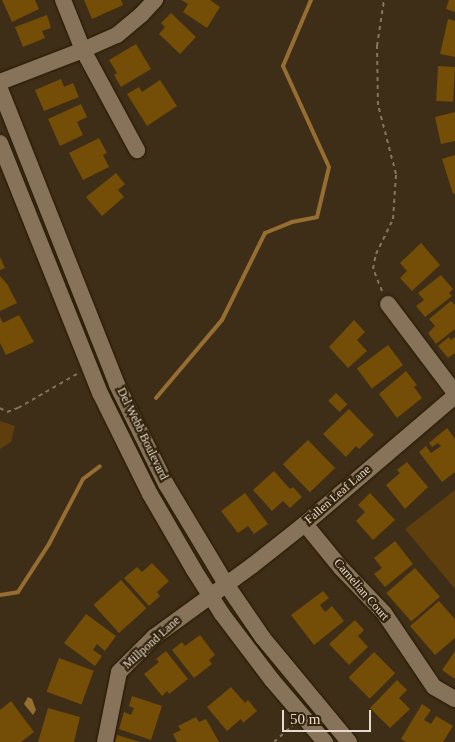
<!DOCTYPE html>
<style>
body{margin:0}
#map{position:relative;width:455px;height:742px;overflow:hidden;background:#3e2e17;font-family:"Times New Roman",serif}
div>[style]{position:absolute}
.green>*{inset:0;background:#5d3e0c}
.water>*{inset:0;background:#976e32}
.stream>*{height:4px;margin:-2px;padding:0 2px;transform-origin:2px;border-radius:2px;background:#976e32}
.building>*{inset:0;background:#744d07;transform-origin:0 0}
.path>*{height:2px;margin-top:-1px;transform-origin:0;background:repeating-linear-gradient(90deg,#847663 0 4px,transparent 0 8px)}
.roads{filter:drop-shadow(0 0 1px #251601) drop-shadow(0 0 1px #251601)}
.minor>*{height:16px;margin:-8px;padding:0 8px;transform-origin:8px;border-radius:8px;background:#86735a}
span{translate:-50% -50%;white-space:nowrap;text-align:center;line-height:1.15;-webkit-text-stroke:4.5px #34240d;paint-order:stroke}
.street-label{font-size:12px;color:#e5dacd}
.scale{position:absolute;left:282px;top:710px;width:89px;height:22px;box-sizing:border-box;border:2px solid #e5dacd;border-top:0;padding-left:6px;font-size:15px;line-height:18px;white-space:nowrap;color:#e5dacd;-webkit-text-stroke:4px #34240d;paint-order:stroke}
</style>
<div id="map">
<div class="green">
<div style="clip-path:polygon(0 421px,15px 426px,11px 442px,0 449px)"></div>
<div style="clip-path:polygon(455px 490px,455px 589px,405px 529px)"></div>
</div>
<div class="water">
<div style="clip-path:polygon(28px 697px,32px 699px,36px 710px,33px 715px,24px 704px)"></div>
</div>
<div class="stream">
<div style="left:156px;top:398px;width:102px;rotate:-49.8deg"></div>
<div style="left:222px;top:320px;width:97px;rotate:-63.7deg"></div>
<div style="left:265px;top:233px;width:29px;rotate:-22deg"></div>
<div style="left:292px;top:222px;width:25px;rotate:-11deg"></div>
<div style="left:317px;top:217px;width:51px;rotate:-76.5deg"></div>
<div style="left:329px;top:167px;width:111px;rotate:-114.5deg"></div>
<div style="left:283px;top:66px;width:72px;rotate:-67deg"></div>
<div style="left:0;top:595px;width:18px;rotate:-9deg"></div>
<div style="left:18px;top:592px;width:57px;rotate:-57.1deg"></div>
<div style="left:49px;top:544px;width:73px;rotate:-62.4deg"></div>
<div style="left:83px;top:479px;width:21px;rotate:-37deg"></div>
</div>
<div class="building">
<div style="clip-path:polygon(2px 0,35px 0,39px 9px,12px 22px)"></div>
<div style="clip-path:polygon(84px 0,121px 0,123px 5px,92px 19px)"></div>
<div style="clip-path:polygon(181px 0,210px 0,220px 7px,207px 28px,183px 12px,188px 4px)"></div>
<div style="clip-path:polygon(449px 0,455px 0,455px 12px,446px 9px)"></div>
<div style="clip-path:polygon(171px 13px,196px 37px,180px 54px,159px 34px,165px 27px,161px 23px)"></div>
<div style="clip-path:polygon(47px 15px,51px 28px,42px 31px,45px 38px,23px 47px,15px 27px)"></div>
<div style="clip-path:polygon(448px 19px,455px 21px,455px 57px,440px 54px)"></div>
<div style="clip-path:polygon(136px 44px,151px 69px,121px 87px,114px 75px,117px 73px,109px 60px)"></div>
<div style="left:438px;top:66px;width:17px;height:35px;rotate:3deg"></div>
<div style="clip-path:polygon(61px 79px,64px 87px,73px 83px,79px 97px,44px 111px,35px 90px)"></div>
<div style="clip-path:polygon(160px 80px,177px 106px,147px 126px,127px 94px,139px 87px,142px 92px)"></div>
<div style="clip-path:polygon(81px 104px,87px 117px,77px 122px,83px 135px,60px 146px,48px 119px)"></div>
<div style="clip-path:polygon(455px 112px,455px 141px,441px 144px,435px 117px)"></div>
<div style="clip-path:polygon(99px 138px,107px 153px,103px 155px,109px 167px,83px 180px,69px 153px)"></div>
<div style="clip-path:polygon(455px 155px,455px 193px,453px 194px,442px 159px)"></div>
<div style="clip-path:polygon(116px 173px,125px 184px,118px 190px,124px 197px,102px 216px,86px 197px)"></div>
<div style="clip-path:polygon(421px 243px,440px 265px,412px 291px,400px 278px,407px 271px,400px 263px)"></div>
<div style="clip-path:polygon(0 257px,5px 268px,0 270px)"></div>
<div style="clip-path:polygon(441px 275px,453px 289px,449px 293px,452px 296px,425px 317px,416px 306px,424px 300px,418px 293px)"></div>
<div style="clip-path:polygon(0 276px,7px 284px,17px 303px,0 311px)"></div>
<div style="clip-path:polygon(451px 301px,455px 305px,455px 329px,436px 344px,428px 333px,435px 326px,429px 319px)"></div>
<div style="clip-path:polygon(19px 315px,34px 342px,6px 355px,0 343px,0 317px,3px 323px)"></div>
<div style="clip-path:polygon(354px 320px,365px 332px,357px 340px,367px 351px,348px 368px,329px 347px)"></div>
<div style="clip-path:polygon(449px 337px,451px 340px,455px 337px,455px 353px,448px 358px,438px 346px)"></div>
<div style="left:388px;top:345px;width:25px;height:39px;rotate:53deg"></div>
<div style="clip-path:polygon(406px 371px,417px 385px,414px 387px,422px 398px,397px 418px,379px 394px)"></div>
<div style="left:336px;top:393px;width:16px;height:11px;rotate:45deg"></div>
<div style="clip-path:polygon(349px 409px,374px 435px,359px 449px,356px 446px,346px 457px,323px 434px)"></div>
<div style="clip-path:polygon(447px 428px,455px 439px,455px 472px,442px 482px,419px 452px,426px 446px,431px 453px,441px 446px,438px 443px,432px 447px,429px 443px)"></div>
<div style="left:308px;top:440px;width:39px;height:35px;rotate:46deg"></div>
<div style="clip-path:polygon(407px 462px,428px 487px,405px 509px,386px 485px,400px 473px,397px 470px)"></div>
<div style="clip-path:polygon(274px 471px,290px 489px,293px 487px,302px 497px,290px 508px,283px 501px,272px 511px,253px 490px)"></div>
<div style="clip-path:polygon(245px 493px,268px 524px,254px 534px,248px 526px,238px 533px,221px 511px)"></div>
<div style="clip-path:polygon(370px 493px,395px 520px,373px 540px,356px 521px,365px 512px,358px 505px)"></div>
<div style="clip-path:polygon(395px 541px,413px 564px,385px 587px,374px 574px,382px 568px,374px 558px)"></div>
<div style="clip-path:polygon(152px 563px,169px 581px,157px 592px,160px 596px,149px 606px,124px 578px,137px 567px,142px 572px)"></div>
<div style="left:415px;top:568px;width:38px;height:38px;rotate:49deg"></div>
<div style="left:121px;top:580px;width:38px;height:37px;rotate:48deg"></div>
<div style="clip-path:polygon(323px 591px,329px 598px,320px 605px,325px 612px,332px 606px,344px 621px,314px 645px,291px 615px)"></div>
<div style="clip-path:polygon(439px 601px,455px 619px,455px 638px,435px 655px,410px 626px)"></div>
<div style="clip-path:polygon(86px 614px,116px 636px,105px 651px,97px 644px,93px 650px,102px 656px,95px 666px,64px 643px)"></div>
<div style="clip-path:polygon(355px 620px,364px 630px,358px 636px,368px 647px,349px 665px,329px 644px)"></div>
<div style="clip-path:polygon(200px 635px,215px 655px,209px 660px,212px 664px,194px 678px,172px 650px,182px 642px,185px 646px)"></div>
<div style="clip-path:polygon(166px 651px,188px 679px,169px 694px,167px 691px,162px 696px,144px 674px,159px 662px,156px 659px)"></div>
<div style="clip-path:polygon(455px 651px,455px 679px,442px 670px)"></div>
<div style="left:374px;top:652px;width:30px;height:36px;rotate:45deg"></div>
<div style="left:59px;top:658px;width:37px;height:36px;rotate:20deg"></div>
<div style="clip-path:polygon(397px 680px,407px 690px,399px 698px,410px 709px,390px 728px,370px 708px)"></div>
<div style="clip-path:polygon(231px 687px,245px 703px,248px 700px,257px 711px,243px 723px,241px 719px,227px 731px,207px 707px)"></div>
<div style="clip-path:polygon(132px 696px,162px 706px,151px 740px,119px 729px,124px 712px,131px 715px,134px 708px,129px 706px)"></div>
<div style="clip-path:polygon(11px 701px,34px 732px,21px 742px,0 742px,0 710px)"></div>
<div style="clip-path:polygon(422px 704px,431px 710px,424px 720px,431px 724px,436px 716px,453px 726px,443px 742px,406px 742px,401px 739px)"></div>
<div style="clip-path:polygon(48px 708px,80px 717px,74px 742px,38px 742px)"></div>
<div style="clip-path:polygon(196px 717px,199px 722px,206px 719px,219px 742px,177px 742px,173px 734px,181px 730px,178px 726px)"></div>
<div style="clip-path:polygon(117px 735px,140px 742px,115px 742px)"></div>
</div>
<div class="path">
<div style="left:382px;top:291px;width:24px;rotate:-112deg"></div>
<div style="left:373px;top:269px;width:15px;rotate:-79deg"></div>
<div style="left:376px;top:254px;width:39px;rotate:-64deg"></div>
<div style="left:393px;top:219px;width:45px;rotate:-86.2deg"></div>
<div style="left:396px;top:174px;width:71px;rotate:-104.6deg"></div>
<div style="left:378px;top:105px;width:59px;rotate:-91deg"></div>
<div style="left:377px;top:46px;width:47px;rotate:-81.3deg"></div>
<div style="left:0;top:408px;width:8px;rotate:30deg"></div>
<div style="left:7px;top:412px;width:12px;rotate:-20deg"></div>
<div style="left:18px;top:408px;width:68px;rotate:-30deg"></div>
<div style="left:274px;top:742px;width:25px;rotate:-42deg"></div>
</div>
<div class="roads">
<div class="minor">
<div style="left:63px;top:0;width:54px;rotate:68.2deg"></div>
<div style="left:83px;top:50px;width:114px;rotate:61.6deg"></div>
<div style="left:0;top:82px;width:89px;rotate:-21.1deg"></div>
<div style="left:83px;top:50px;width:37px;rotate:-24deg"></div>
<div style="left:117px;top:35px;width:31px;rotate:-40deg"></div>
<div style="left:141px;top:15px;width:21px;rotate:-47deg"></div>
<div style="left:0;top:89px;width:318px;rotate:68.4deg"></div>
<div style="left:117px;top:385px;width:110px;rotate:63.7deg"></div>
<div style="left:166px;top:484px;width:117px;rotate:59deg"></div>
<div style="left:226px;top:584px;width:65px;rotate:55.6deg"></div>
<div style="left:263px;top:638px;width:135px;rotate:50.4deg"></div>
<div style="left:0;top:143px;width:269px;rotate:68.2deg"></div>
<div style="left:100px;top:393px;width:113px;rotate:63.7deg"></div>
<div style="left:150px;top:494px;width:88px;rotate:59.9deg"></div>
<div style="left:194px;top:570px;width:52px;rotate:57.5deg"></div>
<div style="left:222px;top:614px;width:83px;rotate:52.9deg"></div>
<div style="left:272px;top:680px;width:82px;rotate:49.5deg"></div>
<div style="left:388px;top:304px;width:111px;rotate:53deg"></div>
<div style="left:305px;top:524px;width:57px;rotate:50.7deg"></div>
<div style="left:341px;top:568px;width:62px;rotate:46.3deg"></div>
<div style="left:384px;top:613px;width:89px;rotate:56deg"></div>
<div style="left:434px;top:687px;width:24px;rotate:30deg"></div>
<div style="left:105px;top:742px;width:71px;rotate:-78.7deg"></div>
<div style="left:119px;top:672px;width:49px;rotate:-45deg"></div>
<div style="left:154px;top:637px;width:122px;rotate:-36deg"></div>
<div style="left:253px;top:565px;width:66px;rotate:-38.3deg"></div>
<div style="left:305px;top:524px;width:197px;rotate:-40.5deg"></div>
</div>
</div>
<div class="street-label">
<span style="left:142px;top:434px;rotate:64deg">Del Webb Boulevard</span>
<span style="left:338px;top:495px;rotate:-41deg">Fallen Leaf Lane</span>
<span style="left:361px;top:590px;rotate:49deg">Carnelian Court</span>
<span style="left:152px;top:643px;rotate:-42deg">Millpond Lane</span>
</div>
<div class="scale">50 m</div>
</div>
